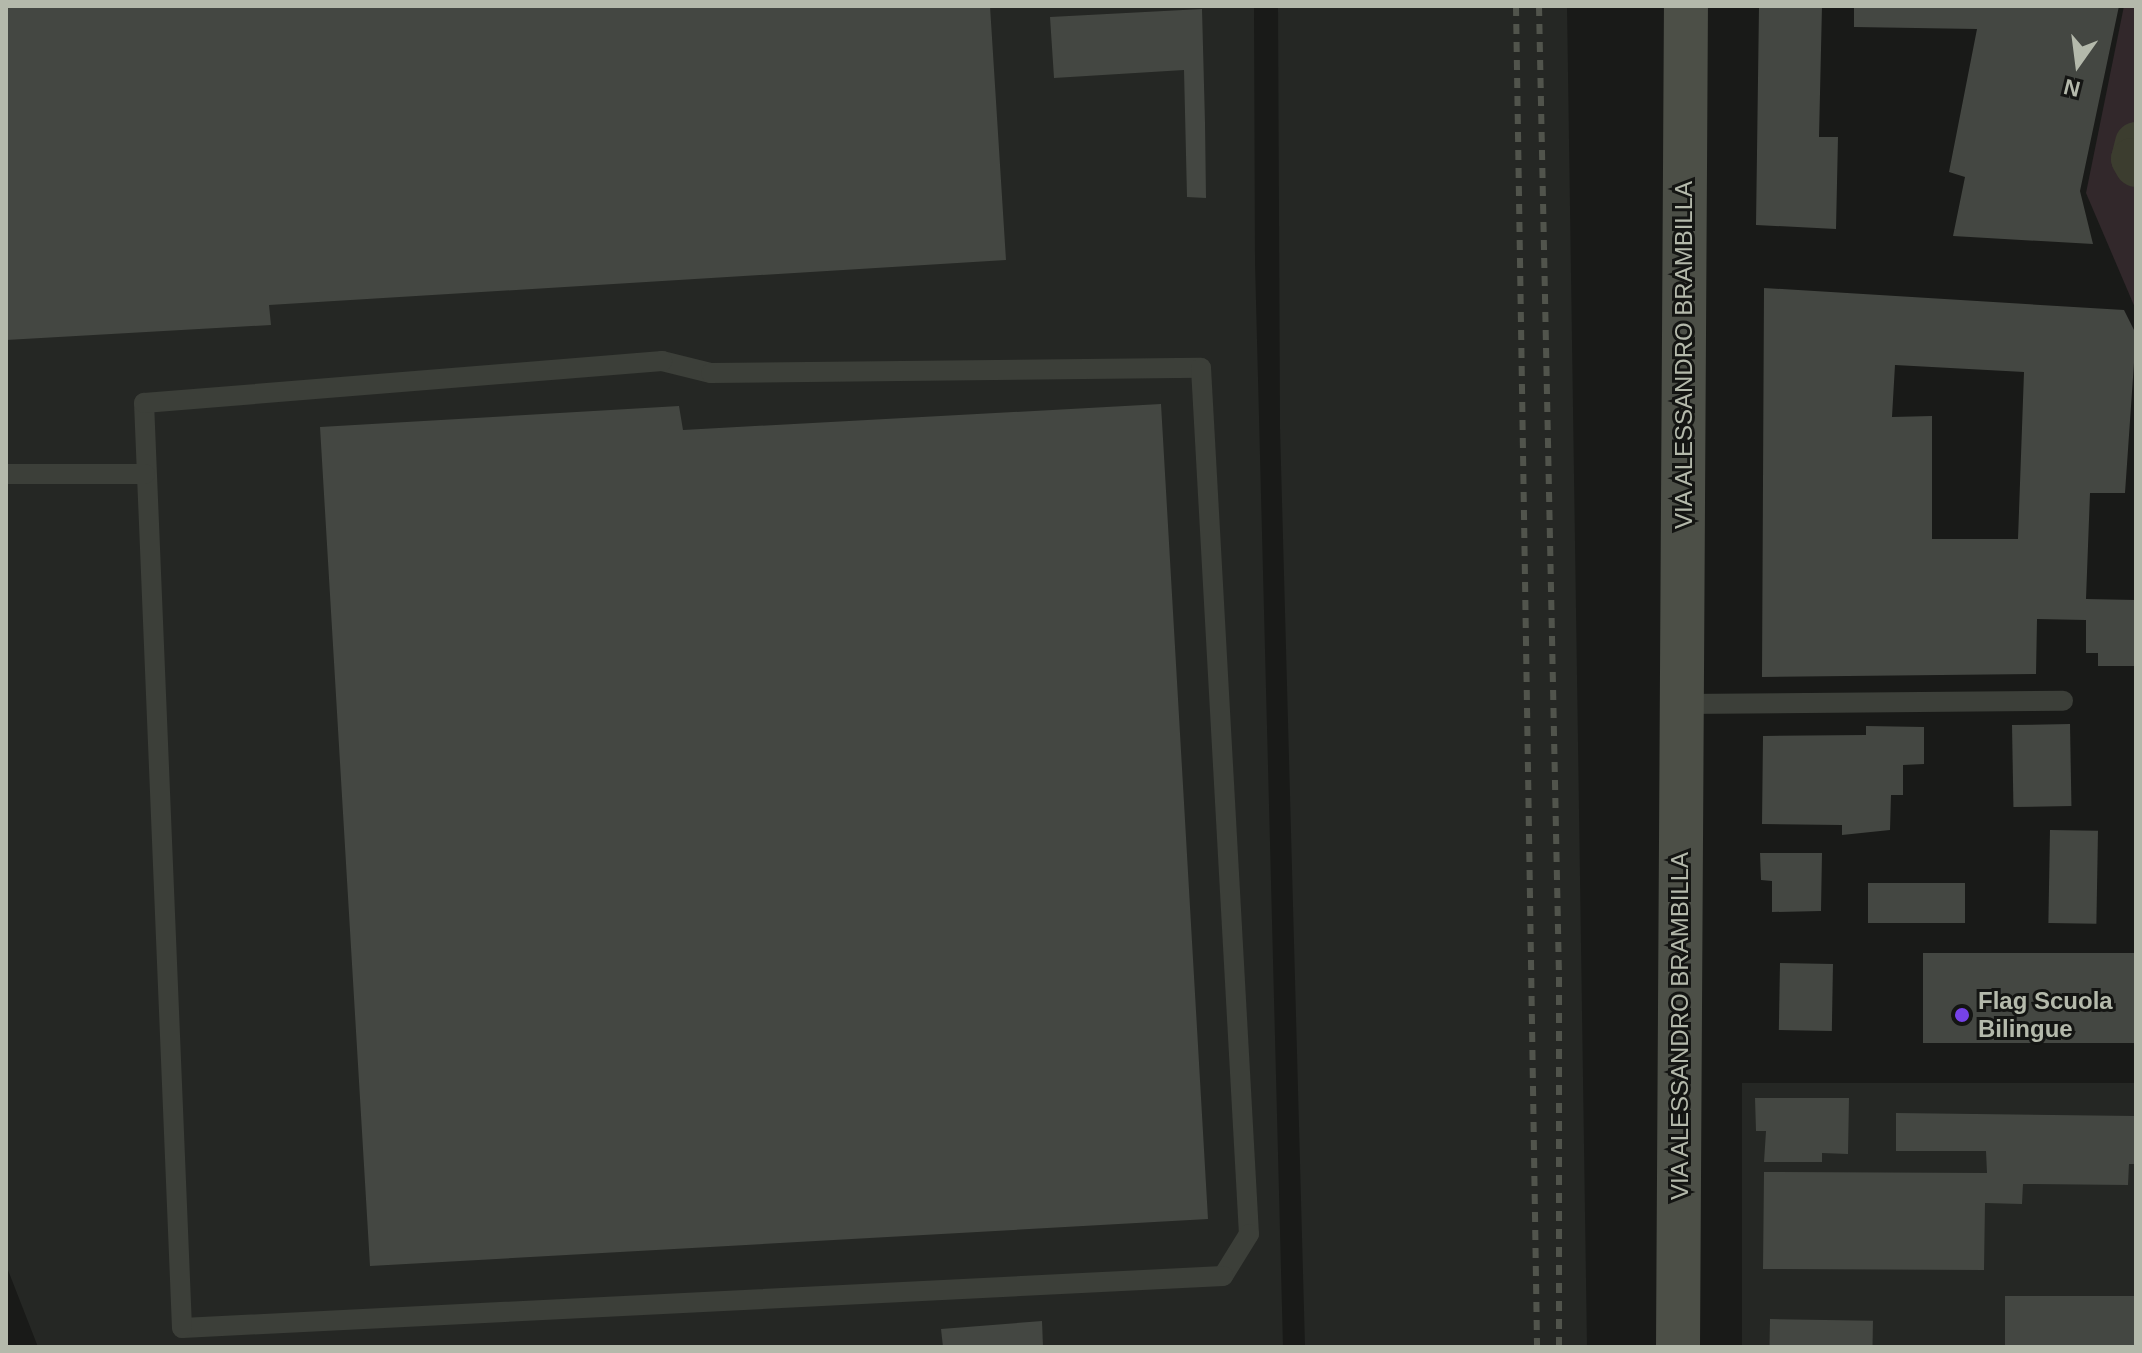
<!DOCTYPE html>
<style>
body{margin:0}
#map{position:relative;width:2142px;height:1353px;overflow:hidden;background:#191a18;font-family:Helvetica,sans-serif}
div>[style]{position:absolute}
.built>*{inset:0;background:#252724;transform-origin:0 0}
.green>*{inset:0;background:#32282b}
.canal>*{height:42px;margin:-21px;padding:0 21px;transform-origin:21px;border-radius:21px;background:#3c3d2f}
.building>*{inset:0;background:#444742;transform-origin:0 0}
.service>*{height:20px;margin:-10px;padding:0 10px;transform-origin:10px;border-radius:10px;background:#3c3f39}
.secondary>*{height:44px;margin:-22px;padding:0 22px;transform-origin:22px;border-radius:22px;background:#4c4f47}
.rail>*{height:6px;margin-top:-3px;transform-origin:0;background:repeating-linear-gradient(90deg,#51544c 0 10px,transparent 0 18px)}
.dots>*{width:22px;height:22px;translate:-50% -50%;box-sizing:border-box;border:4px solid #141513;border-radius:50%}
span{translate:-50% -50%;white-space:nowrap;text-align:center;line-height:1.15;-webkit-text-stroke:6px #141513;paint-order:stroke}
.street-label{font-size:24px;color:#b4b9ab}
.poi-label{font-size:24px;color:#b4b9ab;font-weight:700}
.left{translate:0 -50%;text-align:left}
.frame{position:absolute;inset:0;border:8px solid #b4b9ab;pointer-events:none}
.north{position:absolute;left:2038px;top:24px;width:80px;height:80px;-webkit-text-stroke:6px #141513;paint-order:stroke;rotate:194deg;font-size:22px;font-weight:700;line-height:32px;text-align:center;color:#b4b9ab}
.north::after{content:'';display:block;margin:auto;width:28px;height:36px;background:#b4b9ab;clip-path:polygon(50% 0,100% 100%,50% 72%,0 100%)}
</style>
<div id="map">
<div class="built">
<div style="clip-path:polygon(6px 6px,1254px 6px,1255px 262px,1283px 1347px,38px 1347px,6px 1265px)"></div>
<div style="clip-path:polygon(1278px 6px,1567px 6px,1587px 1347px,1305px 1347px,1280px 428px)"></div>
<div style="left:1742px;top:1083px;width:394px;height:264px"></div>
</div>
<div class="green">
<div style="clip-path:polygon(2124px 6px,2136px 6px,2136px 310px,2086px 193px)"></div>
</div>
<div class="canal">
<div style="left:2136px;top:143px;width:16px;rotate:104deg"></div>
<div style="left:2132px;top:159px;width:8px;rotate:60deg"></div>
</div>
<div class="building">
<div style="clip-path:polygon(6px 6px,990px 6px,1006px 260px,269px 305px,271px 325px,6px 340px)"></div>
<div style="clip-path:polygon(1759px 6px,1822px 6px,1819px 137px,1838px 137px,1836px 229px,1756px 225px)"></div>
<div style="clip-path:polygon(1854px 6px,2119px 6px,2080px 191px,2093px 244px,1953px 236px,1965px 177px,1949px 172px,1977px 29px,1854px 27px)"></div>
<div style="clip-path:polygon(1202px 9px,1205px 123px,1206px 198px,1187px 197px,1184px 70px,1054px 78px,1050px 17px)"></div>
<div style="clip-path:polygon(evenodd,1764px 288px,2124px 310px,2136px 334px,2125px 493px,2090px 493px,2086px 599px,2136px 600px,2136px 666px,2098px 666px,2098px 653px,2086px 653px,2086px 620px,2037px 619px,2036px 674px,1762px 677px,1764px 288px,1895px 365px,2024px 372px,2018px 539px,1932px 539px,1932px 416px,1892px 417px,1895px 365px)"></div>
<div style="clip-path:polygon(1161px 404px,1208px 1219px,370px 1266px,320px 427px,679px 406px,683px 430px)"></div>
<div style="left:2070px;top:724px;width:82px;height:58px;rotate:89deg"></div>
<div style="clip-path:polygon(1866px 726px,1924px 727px,1924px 764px,1903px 765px,1903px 795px,1891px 795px,1890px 830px,1842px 835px,1842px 825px,1762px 824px,1763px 736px,1866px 735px)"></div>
<div style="left:2050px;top:830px;width:48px;height:93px;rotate:1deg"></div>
<div style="clip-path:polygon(1760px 853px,1822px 853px,1821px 911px,1772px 912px,1772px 881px,1761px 880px)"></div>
<div style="left:1868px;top:883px;width:97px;height:40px"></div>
<div style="left:1923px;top:953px;width:213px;height:90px"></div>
<div style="left:1780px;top:963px;width:53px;height:67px;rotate:1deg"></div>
<div style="clip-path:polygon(1755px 1098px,1849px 1098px,1848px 1154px,1822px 1153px,1822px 1162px,1764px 1162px,1766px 1131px,1756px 1131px)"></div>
<div style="clip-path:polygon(1896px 1113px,2136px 1116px,2136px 1164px,2129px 1164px,2128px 1185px,2023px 1184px,2022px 1204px,1985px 1203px,1984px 1270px,1763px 1269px,1764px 1172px,1987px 1173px,1986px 1151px,1896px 1151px)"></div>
<div style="left:2136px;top:1296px;width:51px;height:131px;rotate:90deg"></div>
<div style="left:1770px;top:1319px;width:103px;height:28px;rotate:1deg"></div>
<div style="clip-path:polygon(1042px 1321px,1043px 1347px,943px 1347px,941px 1329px)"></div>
</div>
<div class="service">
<div style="left:662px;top:361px;width:50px;rotate:13.8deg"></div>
<div style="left:711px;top:373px;width:490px;rotate:-0.6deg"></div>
<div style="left:1201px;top:368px;width:867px;rotate:86.83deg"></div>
<div style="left:1249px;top:1234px;width:49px;rotate:121.8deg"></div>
<div style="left:1223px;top:1276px;width:1042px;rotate:177.14deg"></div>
<div style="left:182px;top:1328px;width:926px;rotate:-92.35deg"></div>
<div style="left:144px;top:403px;width:520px;rotate:-4.64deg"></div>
<div style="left:6px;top:474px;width:139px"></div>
<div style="left:1683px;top:704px;width:380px;rotate:-0.5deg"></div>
</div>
<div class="secondary">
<div style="left:1678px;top:1347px;width:1341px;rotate:-89.66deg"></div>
</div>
<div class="rail">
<div style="left:1516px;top:6px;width:1341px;rotate:89.1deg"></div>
<div style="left:1539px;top:6px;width:971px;rotate:88.82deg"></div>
<div style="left:1559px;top:977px;width:370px;rotate:90deg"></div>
</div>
<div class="dots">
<div style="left:1962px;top:1015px;background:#7642e8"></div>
</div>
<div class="street-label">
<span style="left:1684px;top:355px;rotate:-90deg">VIA ALESSANDRO BRAMBILLA</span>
<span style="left:1680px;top:1026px;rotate:-90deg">VIA ALESSANDRO BRAMBILLA</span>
</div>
<div class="poi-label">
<span class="left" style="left:1978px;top:1015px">Flag Scuola<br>Bilingue</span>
</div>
<div class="frame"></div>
<div class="north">N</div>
</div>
